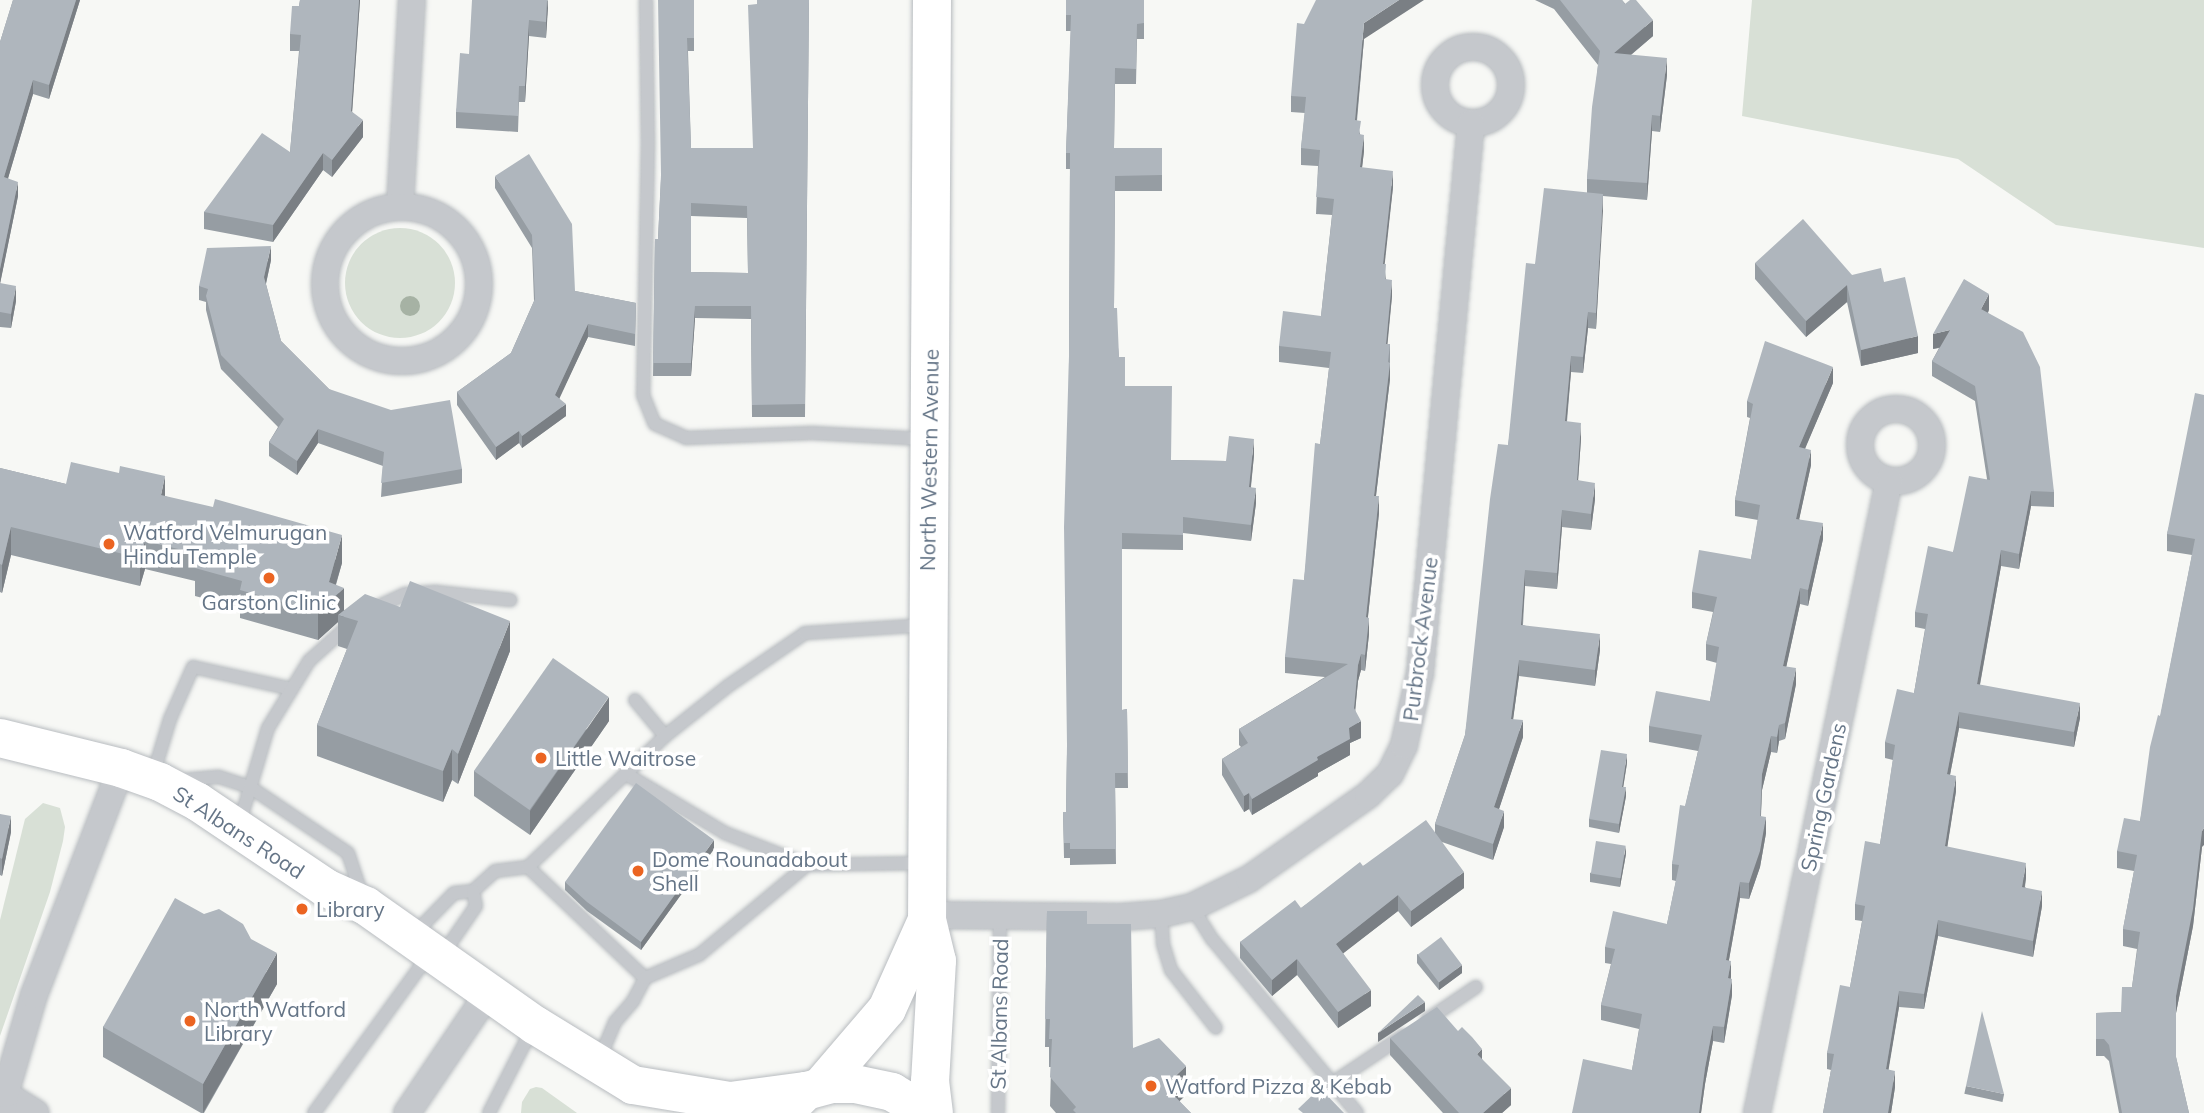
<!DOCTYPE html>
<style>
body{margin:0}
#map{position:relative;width:2204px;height:1113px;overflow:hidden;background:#f7f8f5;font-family:Mulish,sans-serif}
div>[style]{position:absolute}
.green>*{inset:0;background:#d8e0d6}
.round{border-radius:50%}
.roads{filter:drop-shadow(0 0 2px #b8bcc0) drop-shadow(0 0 2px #b8bcc0)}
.lane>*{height:12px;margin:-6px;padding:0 6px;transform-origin:6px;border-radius:6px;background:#c5c8cc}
.street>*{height:26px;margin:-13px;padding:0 13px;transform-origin:13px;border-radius:13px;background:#c5c8cc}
.street>.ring{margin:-13px;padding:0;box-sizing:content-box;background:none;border:26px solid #c5c8cc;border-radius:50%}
.primary>*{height:38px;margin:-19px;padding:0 19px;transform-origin:19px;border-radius:19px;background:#fff}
.highway>*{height:38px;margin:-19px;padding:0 19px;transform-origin:19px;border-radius:19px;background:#fff}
.trees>*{width:20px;height:20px;margin:-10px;border-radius:50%;background:#a6b2a4}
.wall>*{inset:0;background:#969da3;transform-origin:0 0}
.shaded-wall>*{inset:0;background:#7a7f84}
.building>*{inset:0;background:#afb6bd;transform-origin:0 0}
.dots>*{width:19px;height:19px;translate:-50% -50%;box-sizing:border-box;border:4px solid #fff;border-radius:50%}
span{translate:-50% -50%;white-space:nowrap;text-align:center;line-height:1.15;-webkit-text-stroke:7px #fff;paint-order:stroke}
.street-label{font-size:21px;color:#657587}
.poi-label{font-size:21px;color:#657587}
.left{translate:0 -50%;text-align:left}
</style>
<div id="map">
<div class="green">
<div style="clip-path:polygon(1752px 0,2204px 0,2204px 248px,2056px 225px,1958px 159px,1742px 116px)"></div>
<div class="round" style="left:345px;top:228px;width:110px;height:110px"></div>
<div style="clip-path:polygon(43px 803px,60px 808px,65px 827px,63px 841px,50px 892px,0 1036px,0 920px,25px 819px)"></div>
<div style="clip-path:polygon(536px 1087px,542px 1088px,577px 1113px,521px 1113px,522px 1102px,530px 1089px)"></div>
</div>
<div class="roads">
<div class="lane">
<div style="left:646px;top:0;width:143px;rotate:89.2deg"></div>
<div style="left:648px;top:143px;width:252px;rotate:91.1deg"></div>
<div style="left:643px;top:395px;width:31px;rotate:68deg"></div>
<div style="left:655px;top:424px;width:34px;rotate:24deg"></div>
<div style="left:686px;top:438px;width:126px;rotate:-2.3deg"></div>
<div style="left:812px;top:433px;width:112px;rotate:3.1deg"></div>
<div style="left:373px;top:609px;width:35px;rotate:-25deg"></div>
<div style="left:405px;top:594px;width:31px;rotate:-4deg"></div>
<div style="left:436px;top:592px;width:75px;rotate:6.1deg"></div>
<div style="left:635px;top:700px;width:47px;rotate:50.2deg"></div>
<div style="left:626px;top:774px;width:115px;rotate:30.8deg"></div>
<div style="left:725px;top:833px;width:88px;rotate:21.3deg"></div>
<div style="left:153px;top:775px;width:59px;rotate:-73.1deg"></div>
<div style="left:170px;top:719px;width:57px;rotate:-66.1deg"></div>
<div style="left:193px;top:667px;width:101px;rotate:12.5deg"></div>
<div style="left:181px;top:780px;width:38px;rotate:-5deg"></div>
<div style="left:219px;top:777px;width:33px;rotate:18deg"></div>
<div style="left:250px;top:787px;width:118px;rotate:34deg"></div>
<div style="left:348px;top:853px;width:44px;rotate:71.6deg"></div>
<div style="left:239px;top:825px;width:101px;rotate:-73.4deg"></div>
<div style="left:268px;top:728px;width:79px;rotate:-58.5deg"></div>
<div style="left:309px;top:661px;width:54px;rotate:-42deg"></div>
<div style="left:528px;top:867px;width:161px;rotate:43.5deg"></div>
<div style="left:1192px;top:907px;width:39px;rotate:58deg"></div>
<div style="left:1213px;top:940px;width:225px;rotate:50.2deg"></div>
<div style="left:1161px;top:914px;width:30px;rotate:86deg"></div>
<div style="left:1163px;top:944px;width:27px;rotate:73deg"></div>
<div style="left:1171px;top:970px;width:73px;rotate:52.2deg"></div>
<div style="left:414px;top:934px;width:57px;rotate:-45.7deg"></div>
<div style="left:454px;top:893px;width:19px;rotate:-6deg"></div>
<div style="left:473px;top:891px;width:30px;rotate:-42deg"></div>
<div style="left:495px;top:871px;width:33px;rotate:-7deg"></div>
<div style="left:528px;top:867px;width:190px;rotate:-43.7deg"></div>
<div style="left:665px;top:736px;width:80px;rotate:-38.4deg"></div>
<div style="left:728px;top:686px;width:93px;rotate:-34.5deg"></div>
<div style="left:805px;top:633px;width:119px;rotate:-3.8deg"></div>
<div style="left:443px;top:954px;width:58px;rotate:-55.5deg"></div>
<div style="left:476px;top:906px;width:15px;rotate:-101deg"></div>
<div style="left:1427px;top:1020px;width:59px;rotate:-34deg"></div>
<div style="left:599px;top:1060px;width:41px;rotate:-67.2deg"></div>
<div style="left:615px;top:1022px;width:28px;rotate:-49deg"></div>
<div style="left:633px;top:1001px;width:26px;rotate:-62deg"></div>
<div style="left:645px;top:978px;width:59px;rotate:-23.1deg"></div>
<div style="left:699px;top:955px;width:141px;rotate:-39.8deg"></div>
<div style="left:807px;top:865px;width:115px;rotate:-1deg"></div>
<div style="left:1331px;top:1084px;width:87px;rotate:-33.7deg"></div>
<div style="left:314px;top:1113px;width:195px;rotate:-54deg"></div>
<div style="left:489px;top:1113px;width:94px;rotate:-62.9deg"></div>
<div style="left:998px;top:1113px;width:199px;rotate:-89.4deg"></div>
</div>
<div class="street">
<div class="ring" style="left:1435px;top:47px;width:50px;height:50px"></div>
<div style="left:400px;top:206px;width:206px;rotate:-86.7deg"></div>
<div class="ring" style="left:325px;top:207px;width:128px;height:128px"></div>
<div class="ring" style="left:1860px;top:409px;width:46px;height:46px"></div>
<div style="left:928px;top:915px;width:193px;rotate:0.6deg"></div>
<div style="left:1121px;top:917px;width:40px;rotate:-4.3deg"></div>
<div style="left:1161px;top:914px;width:32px;rotate:-13deg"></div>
<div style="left:1192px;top:907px;width:64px;rotate:-26.2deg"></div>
<div style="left:1249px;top:879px;width:146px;rotate:-35.2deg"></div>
<div style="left:1368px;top:795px;width:30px;rotate:-44deg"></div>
<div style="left:1390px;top:774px;width:32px;rotate:-64deg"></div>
<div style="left:1404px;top:745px;width:74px;rotate:-77.5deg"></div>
<div style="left:1420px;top:673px;width:552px;rotate:-84.7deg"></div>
<div style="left:5px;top:1094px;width:36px;rotate:32deg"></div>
<div style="left:2px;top:1113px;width:19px;rotate:-81deg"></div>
<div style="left:5px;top:1094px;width:103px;rotate:-73.7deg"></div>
<div style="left:34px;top:995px;width:243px;rotate:-69deg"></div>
<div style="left:407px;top:1113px;width:146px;rotate:-55.9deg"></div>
<div style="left:1757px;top:1113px;width:646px;rotate:-78.2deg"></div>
</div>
<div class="primary">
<div style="left:0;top:738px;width:125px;rotate:13.9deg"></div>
<div style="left:121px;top:768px;width:41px;rotate:19.7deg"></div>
<div style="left:160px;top:782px;width:43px;rotate:27.8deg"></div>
<div style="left:198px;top:802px;width:154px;rotate:33.9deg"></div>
<div style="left:326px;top:888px;width:44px;rotate:24.2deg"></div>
<div style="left:366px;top:906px;width:207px;rotate:35.2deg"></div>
<div style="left:535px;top:1025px;width:115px;rotate:31.5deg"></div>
<div style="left:633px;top:1085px;width:98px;rotate:9.4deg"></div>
<div style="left:730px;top:1101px;width:77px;rotate:-7.5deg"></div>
</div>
<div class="highway">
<div style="left:932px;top:0;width:920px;rotate:90.31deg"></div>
<div style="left:927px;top:920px;width:42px;rotate:76.3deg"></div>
<div style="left:937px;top:961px;width:120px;rotate:93.3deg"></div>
<div style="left:930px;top:1081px;width:32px;rotate:83deg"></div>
<div style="left:821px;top:1086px;width:101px;rotate:-49.4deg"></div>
<div style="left:887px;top:1009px;width:98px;rotate:-65.8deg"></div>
<div style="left:784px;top:1113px;width:31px;rotate:-45deg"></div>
<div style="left:806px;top:1091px;width:28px;rotate:-15deg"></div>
<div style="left:833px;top:1084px;width:22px"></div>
<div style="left:855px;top:1084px;width:38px;rotate:12deg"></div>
<div style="left:892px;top:1092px;width:41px;rotate:31deg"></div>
</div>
</div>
<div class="trees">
<div style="left:410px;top:306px"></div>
</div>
<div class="wall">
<div style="clip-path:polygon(13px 0,80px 0,49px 99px,33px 94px,8px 178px,18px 196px,0 283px,16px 301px,11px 328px,0 327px,0 42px)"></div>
<div style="clip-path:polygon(300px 0,360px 0,352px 112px,363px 137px,332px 177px,323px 170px,273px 242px,204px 229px,204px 212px,290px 152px,299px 51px,290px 51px,290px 34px,299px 6px)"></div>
<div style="clip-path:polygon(548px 0,546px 38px,529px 36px,525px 102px,519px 102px,518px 132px,456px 128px,456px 112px,469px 54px)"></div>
<div style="clip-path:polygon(evenodd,694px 0,694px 51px,688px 51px,691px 148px,753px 148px,809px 0,805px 417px,752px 417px,751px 319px,695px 318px,691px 376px,653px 376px,655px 239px,658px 239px,661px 179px,694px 0,691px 216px,747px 218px,748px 273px,691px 272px,691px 216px)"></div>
<div style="clip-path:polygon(1066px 0,1144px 0,1144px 39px,1137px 39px,1136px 84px,1115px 84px,1114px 148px,1162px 148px,1162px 191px,1115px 191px,1114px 308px,1119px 357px,1125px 386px,1171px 460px,1226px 461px,1254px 455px,1251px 487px,1256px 503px,1251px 541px,1183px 533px,1183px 550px,1122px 549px,1122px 710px,1127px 709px,1128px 788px,1115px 788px,1116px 864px,1070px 865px,1070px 858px,1064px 858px,1063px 812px,1066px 812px,1067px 753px,1069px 356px,1070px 169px,1066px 169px,1066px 153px,1071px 31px,1066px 31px)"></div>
<div style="clip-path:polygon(1535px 0,1622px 0,1653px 36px,1631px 55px,1667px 75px,1660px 132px,1652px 131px,1647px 200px,1603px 196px,1596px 329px,1588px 328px,1583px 373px,1571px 372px,1567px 422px,1581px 439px,1578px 480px,1595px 499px,1591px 530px,1562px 527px,1557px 589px,1525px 586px,1523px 625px,1600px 650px,1595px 686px,1519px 676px,1513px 719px,1523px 737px,1499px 809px,1504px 827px,1493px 860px,1442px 842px,1464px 888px,1411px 927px,1398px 911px,1343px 953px,1371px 1006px,1338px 1028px,1297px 975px,1272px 996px,1240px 958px,1240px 942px,1301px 908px,1363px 866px,1435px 833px,1435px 824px,1465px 735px,1535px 264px,1587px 193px,1587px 179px,1598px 65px,1554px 9px)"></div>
<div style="clip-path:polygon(1364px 39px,1357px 121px,1364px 151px,1362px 168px,1393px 187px,1384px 264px,1386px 279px,1392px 296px,1387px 344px,1390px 344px,1390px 379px,1376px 496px,1379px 513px,1368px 617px,1369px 634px,1365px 671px,1361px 670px,1358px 681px,1355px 710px,1361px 738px,1350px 743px,1350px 755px,1318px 773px,1318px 776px,1252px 815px,1249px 809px,1244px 812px,1222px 775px,1222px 759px,1241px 747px,1239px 745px,1239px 729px,1325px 677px,1285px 673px,1285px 657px,1304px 580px,1329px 368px,1279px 362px,1279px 346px,1321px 316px,1332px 215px,1316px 214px,1318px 166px,1301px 165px,1301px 148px,1305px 113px,1291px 112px,1291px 96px)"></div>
<div style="clip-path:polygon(495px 176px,575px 291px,636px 303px,635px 346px,588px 337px,559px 398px,566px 416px,522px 448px,519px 443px,496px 460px,457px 405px,457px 392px,511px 353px,534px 301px,532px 248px,495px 188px)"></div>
<div style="clip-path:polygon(271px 260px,266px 284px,281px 341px,329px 389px,462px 469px,462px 483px,381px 497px,383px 466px,318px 443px,297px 475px,269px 456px,269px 442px,278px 427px,221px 369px,206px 310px,206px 302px,199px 300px,199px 286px)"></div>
<div style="clip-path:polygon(1755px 263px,1852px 275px,1884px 282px,1918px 353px,1861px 366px,1847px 302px,1806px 337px,1755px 279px)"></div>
<div style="clip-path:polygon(1989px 310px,1988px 313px,2054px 492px,2054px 507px,2031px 506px,2019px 569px,2001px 566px,1980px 685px,2080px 718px,2074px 747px,1959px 728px,1950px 775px,1956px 791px,1947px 847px,2026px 878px,2025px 887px,2042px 906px,2033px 957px,1938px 936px,1924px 1009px,1899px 1007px,1888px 1070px,1895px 1087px,1891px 1113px,1823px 1113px,1831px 1070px,1827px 1069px,1827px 1053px,1850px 987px,1862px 921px,1855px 920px,1855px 904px,1880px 844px,1893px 760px,1885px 758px,1885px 742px,1914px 693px,1925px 629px,1915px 627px,1915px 612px,1953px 552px,1987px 479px,1975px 401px,1932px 376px,1932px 361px,1939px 348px,1933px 349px)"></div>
<div style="clip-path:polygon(1833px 383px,1805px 448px,1811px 465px,1799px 519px,1823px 539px,1808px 606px,1800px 604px,1786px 667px,1796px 684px,1785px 739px,1779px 741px,1777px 753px,1771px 752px,1762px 790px,1761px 816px,1766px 833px,1760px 867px,1749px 899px,1740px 898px,1729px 960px,1732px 995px,1724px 1043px,1713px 1041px,1705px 1084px,1701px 1113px,1572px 1113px,1632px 1070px,1639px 1029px,1601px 1020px,1601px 1005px,1611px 964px,1605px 963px,1605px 947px,1667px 924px,1676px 881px,1672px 880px,1672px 864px,1698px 751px,1649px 742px,1649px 726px,1710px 701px,1717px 663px,1706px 660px,1706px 644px,1713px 612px,1692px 608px,1692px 592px,1751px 559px,1758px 520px,1735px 516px,1735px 500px,1750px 418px,1747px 417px,1747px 401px)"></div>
<div style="clip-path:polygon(2204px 395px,2202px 847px,2193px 926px,2176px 1013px,2176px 1057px,2189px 1113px,2119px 1113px,2109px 1061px,2104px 1056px,2096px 1056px,2096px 1013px,2121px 1012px,2132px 987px,2137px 949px,2123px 946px,2123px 929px,2134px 871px,2117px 868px,2117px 851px,2140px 821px,2192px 555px,2167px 551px,2167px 534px)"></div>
<div style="clip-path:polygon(0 468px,66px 484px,165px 496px,342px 563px,336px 585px,344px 610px,510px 651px,458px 784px,452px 780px,443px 802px,317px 756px,317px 725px,347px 649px,338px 646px,338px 622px,318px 640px,240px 618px,240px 608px,195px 596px,195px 581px,145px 569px,140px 586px,11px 555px,2px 593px,0 592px)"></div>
<div style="clip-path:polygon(609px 721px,530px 835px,474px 796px,474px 771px)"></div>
<div style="clip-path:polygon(1627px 763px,1623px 787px,1626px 796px,1619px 833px,1589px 827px,1589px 819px)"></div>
<div style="clip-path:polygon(0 814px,11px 832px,2px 876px,0 875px)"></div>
<div style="clip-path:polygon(714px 849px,641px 950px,587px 911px,565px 890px,565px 882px)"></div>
<div style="clip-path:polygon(1626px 854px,1620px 887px,1590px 882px,1590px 873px)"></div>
<div style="clip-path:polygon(1047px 911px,1087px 924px,1133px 1048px,1186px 1095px,1179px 1101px,1191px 1113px,1056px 1113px,1050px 1106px,1051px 1067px,1049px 1067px,1049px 1047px,1045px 1047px)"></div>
<div style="clip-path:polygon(204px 914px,277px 984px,204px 1113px,201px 1113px,103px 1057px,103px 1027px)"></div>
<div style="clip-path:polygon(1417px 954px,1462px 973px,1439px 990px,1417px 963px)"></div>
<div style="clip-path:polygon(1390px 1038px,1482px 1059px,1511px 1105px,1502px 1113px,1443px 1113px,1390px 1055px)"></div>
<div style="left:1966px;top:1086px;width:39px;height:8px;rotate:12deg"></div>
</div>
<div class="shaded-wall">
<div style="clip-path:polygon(76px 0,80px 0,49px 99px,49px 85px)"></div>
<div style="clip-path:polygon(359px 0,360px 0,351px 128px,351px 111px)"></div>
<div style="clip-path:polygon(547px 0,548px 8px,546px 38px,546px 22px)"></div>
<div style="clip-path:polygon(1399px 0,1424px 0,1364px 39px,1355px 137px,1355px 120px,1364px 23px)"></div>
<div style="clip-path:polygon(529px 20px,529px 36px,525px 102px,525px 86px)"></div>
<div style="clip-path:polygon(1653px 20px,1653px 36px,1614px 69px,1614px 53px)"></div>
<div style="clip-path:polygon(1667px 58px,1667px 75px,1660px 132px,1660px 116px)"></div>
<div style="clip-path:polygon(33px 80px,33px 94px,4px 192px,4px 177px)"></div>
<div style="clip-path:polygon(1652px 115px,1652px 131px,1647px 200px,1647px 183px)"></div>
<div style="clip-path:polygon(363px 120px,363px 137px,332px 177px,332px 160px)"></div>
<div style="clip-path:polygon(1364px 135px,1364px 151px,1360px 184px,1360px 167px)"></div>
<div style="clip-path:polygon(323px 153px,323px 170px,273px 242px,273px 225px)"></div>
<div style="clip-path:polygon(1393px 171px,1393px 187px,1383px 280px,1383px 264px)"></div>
<div style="clip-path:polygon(18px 182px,18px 196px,0 284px,0 269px)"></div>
<div style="clip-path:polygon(1603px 194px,1603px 211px,1596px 329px,1596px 313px)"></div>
<div style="clip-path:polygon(271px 246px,271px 260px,264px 292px,264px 277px)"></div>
<div style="clip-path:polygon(1392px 280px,1392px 296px,1386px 360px,1386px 344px)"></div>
<div style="clip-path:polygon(1847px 285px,1847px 302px,1806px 337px,1806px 321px)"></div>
<div style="clip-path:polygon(16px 286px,16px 301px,11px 328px,11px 314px)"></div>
<div style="clip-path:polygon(1989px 294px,1989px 310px,1981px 325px,1981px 309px)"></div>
<div style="clip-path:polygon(695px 306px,695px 318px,691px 376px,691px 363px)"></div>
<div style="clip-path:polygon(1588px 312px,1588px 328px,1583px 373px,1583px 357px)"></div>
<div style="clip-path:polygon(588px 324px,588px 337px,555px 408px,555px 395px)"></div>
<div style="clip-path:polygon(1950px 330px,1950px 345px,1933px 349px,1933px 334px)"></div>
<div style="clip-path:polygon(1918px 336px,1918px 353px,1861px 366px,1861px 350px)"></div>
<div style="clip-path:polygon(1571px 356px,1571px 372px,1565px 438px,1565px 421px)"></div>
<div style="clip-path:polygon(1390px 363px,1390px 379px,1374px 512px,1374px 496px)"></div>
<div style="clip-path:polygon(1833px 367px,1833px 383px,1799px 463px,1799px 447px)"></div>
<div style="clip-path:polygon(566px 404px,566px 416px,522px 448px,522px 436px)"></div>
<div style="clip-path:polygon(1581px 423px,1581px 439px,1577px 496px,1577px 480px)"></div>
<div style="clip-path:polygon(318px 429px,318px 443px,297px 475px,297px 461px)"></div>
<div style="clip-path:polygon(519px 431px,519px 443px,496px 460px,496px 447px)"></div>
<div style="clip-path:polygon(1254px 439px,1254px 455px,1249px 503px,1249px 487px)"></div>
<div style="clip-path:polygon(1811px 450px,1811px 465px,1796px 534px,1796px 519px)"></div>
<div style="clip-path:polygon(165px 476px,165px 504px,161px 495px)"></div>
<div style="clip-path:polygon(1595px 483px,1595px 499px,1591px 530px,1591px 514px)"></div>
<div style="clip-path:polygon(1256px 488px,1256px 503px,1251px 541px,1251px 525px)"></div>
<div style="clip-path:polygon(2031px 491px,2031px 506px,2019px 569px,2019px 554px)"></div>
<div style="clip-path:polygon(1379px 496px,1379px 513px,1366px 634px,1366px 617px)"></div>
<div style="clip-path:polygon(1562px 510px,1562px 527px,1557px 589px,1557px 573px)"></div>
<div style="clip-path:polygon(1823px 523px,1823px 539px,1808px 606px,1808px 590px)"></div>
<div style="clip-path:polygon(11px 527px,11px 555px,2px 593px,2px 565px)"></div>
<div style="clip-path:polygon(342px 535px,342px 563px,331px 600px,344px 588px,344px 617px,338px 615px,338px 622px,318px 640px,318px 612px,329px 582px)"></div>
<div style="clip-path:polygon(145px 541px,145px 569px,140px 586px,140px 558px)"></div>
<div style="clip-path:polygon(2001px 550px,2001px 566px,1977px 700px,1977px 684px)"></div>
<div style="clip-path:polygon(1525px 570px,1525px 586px,1521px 641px,1521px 625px)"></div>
<div style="clip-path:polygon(1800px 588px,1800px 604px,1783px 682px,1783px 666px)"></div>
<div style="clip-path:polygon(1369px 618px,1369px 634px,1365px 671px,1365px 655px)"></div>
<div style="clip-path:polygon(510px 621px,510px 651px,458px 784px,458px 754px)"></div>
<div style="clip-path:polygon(1600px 634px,1600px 650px,1595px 686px,1595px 670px)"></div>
<div style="clip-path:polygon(1361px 654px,1361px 670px,1358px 681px,1354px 724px,1354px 708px,1358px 665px)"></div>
<div style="clip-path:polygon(1519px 660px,1519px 676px,1511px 735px,1511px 719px)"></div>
<div style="clip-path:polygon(1796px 668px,1796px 684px,1785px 739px,1785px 723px)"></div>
<div style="clip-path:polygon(609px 697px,609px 721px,530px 835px,530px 811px)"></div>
<div style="clip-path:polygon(2080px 703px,2080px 718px,2074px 747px,2074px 732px)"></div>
<div style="clip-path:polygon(1959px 712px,1959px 728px,1947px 790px,1947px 774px)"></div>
<div style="clip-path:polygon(1523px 720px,1523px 737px,1494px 824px,1494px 807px)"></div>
<div style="clip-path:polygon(1361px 721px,1361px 738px,1350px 743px,1350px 755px,1318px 773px,1318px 776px,1252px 815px,1252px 799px,1317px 757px,1349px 728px)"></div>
<div style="clip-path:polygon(1779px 725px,1779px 741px,1777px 753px,1777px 737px)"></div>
<div style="clip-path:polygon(1771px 736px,1771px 752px,1762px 790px,1760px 832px,1762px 774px)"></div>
<div style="clip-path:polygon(452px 749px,452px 780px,443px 802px,443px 771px)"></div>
<div style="clip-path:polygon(1627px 754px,1627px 763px,1622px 795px,1622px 787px)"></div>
<div style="clip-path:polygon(1956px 776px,1956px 791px,1945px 862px,1945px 846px)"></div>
<div style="clip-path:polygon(1626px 787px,1626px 796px,1619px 833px,1619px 824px)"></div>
<div style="clip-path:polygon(1249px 793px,1249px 809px,1244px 812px,1244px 796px)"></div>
<div style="clip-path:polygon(1504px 811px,1504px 827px,1493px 860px,1493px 844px)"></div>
<div style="clip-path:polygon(11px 816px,11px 832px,2px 876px,2px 859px)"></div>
<div style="clip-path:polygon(1766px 817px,1766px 833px,1760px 867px,1749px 899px,1749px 883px)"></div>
<div style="clip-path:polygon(2204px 828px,2204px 845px,2202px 847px,2193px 926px,2176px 1013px,2176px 996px,2202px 831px)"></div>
<div style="clip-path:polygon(714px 840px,714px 849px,641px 950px,641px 942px)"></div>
<div style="clip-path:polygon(1626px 846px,1626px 854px,1620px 887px,1620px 879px)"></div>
<div style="clip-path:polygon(2026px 863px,2026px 878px,2022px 902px,2022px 887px)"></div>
<div style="clip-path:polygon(1464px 872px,1464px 888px,1411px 927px,1411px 911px)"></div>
<div style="clip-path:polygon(1740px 882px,1740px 898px,1726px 976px,1726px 960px)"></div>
<div style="clip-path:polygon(2042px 891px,2042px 906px,2033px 957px,2033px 941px)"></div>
<div style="clip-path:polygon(1398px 895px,1398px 911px,1336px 959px,1336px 944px)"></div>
<div style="clip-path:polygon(1938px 920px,1938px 936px,1924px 1009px,1924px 994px)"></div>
<div style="clip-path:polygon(277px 953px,277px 984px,203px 1113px,203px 1084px)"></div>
<div style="clip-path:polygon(1297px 959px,1297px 975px,1272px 996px,1272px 980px)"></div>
<div style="clip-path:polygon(1731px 961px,1731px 977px,1728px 994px,1728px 978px)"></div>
<div style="clip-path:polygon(1462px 965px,1462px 973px,1439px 990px,1439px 982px)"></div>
<div style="clip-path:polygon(1732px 979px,1732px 995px,1724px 1043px,1724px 1027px)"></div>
<div style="clip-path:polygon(1371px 990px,1371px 1006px,1338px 1028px,1338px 1012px)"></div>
<div style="clip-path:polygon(1899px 991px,1899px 1007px,1886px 1085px,1886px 1069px)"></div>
<div style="clip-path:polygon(1425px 1002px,1425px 1011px,1378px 1042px,1378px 1033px)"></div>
<div style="clip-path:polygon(1713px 1026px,1713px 1041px,1705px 1084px,1701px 1113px,1699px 1113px,1705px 1068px)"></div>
<div style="clip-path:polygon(1482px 1049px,1482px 1066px,1477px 1054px)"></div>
<div style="clip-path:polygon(1186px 1066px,1186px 1095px,1167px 1113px,1165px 1086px)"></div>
<div style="clip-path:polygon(1895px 1071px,1895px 1087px,1891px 1113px,1888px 1113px)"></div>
<div style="clip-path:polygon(1511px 1088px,1511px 1105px,1502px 1113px,1483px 1113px)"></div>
</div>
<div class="building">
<div style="clip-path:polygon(13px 0,76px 0,49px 85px,33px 80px,4px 177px,18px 182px,0 269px,0 42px)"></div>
<div style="clip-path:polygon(300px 0,359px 0,351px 111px,363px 120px,332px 160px,323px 153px,273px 225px,204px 212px,262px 133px,290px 152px,301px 35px,290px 34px,292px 6px,299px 6px)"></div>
<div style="clip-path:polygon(472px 0,547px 0,546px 22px,529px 20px,525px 86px,519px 86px,518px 116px,456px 112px,460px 53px,469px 54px)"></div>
<div style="clip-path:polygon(evenodd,658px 0,694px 0,694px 38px,687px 38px,691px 148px,753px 148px,748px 5px,757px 4px,757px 0,809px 0,805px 404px,752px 405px,751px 306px,695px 306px,691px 363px,653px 363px,655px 239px,658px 239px,661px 175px,658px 0,691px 203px,747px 206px,748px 273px,691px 272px,691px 203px)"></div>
<div style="clip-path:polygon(1066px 0,1144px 0,1144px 23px,1137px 24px,1136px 69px,1115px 68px,1114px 148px,1162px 148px,1162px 175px,1115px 176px,1114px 308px,1117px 308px,1119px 357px,1125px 357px,1125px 386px,1172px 386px,1171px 460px,1226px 461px,1229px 436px,1254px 439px,1249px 487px,1256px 488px,1251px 525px,1183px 517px,1183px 535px,1122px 533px,1122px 710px,1127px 709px,1128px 773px,1115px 773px,1116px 849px,1070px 849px,1070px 843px,1064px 843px,1063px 812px,1066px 812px,1067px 745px,1064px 527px,1069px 356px,1070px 153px,1066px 153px,1071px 15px,1066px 15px)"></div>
<div style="clip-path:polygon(1316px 0,1399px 0,1364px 23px,1355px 120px,1361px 121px,1359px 134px,1364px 135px,1360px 167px,1393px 171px,1383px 264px,1386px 264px,1385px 279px,1392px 280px,1386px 344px,1390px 344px,1388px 362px,1390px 363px,1374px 496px,1379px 496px,1366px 617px,1369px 618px,1365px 655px,1361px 654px,1358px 665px,1354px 708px,1361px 721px,1349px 728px,1350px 739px,1317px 757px,1318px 760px,1252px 799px,1249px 793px,1244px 796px,1222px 759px,1248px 743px,1239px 729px,1348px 664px,1285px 657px,1293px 579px,1304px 580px,1315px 443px,1320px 444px,1331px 352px,1279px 346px,1283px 311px,1321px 316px,1334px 199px,1316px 197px,1320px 150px,1301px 148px,1306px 97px,1291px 96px,1297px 23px,1304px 24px)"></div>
<div style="clip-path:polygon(1560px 0,1622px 0,1625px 4px,1630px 0,1636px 0,1653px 20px,1614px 53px,1667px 58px,1660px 116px,1652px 115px,1647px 183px,1587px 179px,1592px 107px,1600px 51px)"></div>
<div style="clip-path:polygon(529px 154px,572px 224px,575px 291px,636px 303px,635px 334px,588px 324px,555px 395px,566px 404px,522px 436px,519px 431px,496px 447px,457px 392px,511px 353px,535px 299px,532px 235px,495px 176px)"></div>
<div style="clip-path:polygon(1544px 188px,1603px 194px,1596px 313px,1588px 312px,1583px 357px,1571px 356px,1565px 421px,1581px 423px,1577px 480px,1595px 483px,1591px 514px,1562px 510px,1557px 573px,1525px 570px,1521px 625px,1600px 634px,1595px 670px,1519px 660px,1511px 719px,1523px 720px,1494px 807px,1504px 811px,1493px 844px,1435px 824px,1465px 735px,1490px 499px,1498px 444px,1508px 445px,1526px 263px,1535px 264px)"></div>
<div style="clip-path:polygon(1803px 219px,1852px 275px,1881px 268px,1884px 282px,1905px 277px,1918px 336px,1861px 350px,1847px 285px,1806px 321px,1755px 263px)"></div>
<div style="clip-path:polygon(271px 246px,264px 277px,281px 341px,329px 389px,391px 410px,450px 400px,462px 469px,381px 483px,384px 452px,318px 429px,297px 461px,269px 442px,284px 419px,221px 355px,206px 296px,208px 289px,199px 286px,207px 248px)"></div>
<div style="clip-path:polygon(1964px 279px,1989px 294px,1981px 309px,2023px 332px,2040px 367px,2054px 492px,2031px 491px,2019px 554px,2001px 550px,1977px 684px,2080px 703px,2074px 732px,1959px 712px,1947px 774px,1956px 776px,1945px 846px,2026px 863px,2022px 887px,2042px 891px,2033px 941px,1938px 920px,1924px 994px,1899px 991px,1886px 1069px,1895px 1071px,1888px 1113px,1823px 1113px,1834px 1054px,1827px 1053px,1840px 985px,1850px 987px,1865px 906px,1855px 904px,1865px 841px,1880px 844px,1895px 745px,1885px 742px,1897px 689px,1914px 693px,1928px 614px,1915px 612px,1928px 546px,1953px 552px,1969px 476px,1990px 480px,1975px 386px,1932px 361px,1950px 330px,1933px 334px)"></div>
<div style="clip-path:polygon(0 283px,16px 286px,11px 314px,0 312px)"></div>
<div style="clip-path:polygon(1765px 341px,1833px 367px,1799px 447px,1811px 450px,1796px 519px,1823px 523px,1808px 590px,1800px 588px,1783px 666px,1796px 668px,1785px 723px,1779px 725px,1777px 737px,1771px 736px,1762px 774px,1760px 816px,1766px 817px,1760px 851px,1749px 883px,1740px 882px,1726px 960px,1731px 961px,1728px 978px,1732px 979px,1724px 1027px,1713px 1026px,1705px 1068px,1699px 1113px,1572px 1113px,1583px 1059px,1632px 1070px,1642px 1014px,1601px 1005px,1615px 949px,1605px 947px,1613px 911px,1667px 924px,1679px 865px,1672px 864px,1680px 805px,1685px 806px,1702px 735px,1649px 726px,1656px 691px,1710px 701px,1719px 647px,1706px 644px,1717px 597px,1692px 592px,1699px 550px,1751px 559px,1760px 505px,1735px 500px,1753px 404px,1747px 401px)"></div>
<div style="clip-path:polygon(2195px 393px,2204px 395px,2204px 828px,2202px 831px,2193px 909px,2176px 996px,2176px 1057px,2189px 1113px,2122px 1113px,2109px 1045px,2104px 1039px,2096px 1039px,2096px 1013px,2121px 1012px,2122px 987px,2132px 987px,2140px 932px,2123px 929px,2137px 855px,2117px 851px,2124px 818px,2140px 821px,2150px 747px,2158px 715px,2160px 716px,2195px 539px,2167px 534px)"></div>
<div style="clip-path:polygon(71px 462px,119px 473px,120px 466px,165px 476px,161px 495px,213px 507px,215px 499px,342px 535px,329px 582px,344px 588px,318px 612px,240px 590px,242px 581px,195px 568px,199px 554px,145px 541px,140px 558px,11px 527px,2px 565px,0 564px,0 468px,66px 484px)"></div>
<div style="clip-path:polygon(410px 581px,510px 621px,458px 754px,452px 749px,443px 771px,317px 725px,358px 621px,338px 615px,365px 594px,400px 607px)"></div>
<div style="left:553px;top:658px;width:68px;height:138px;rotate:35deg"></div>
<div style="clip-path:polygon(1601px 750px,1627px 754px,1622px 787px,1626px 787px,1619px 824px,1589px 819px)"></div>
<div style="clip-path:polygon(636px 783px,714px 840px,641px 942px,587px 902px,565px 882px)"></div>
<div style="clip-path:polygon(0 814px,11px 816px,2px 859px,0 858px)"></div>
<div style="clip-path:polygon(1426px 820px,1464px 872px,1411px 911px,1398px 895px,1336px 944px,1371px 990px,1338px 1012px,1297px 959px,1272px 980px,1240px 942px,1295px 900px,1301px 908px,1360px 862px,1363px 866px)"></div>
<div style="left:1596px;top:841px;width:30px;height:33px;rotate:9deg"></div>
<div style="clip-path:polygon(175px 898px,204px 914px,219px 909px,243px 924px,251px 939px,277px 953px,203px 1084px,103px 1027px)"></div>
<div style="clip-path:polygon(1047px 911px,1087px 911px,1087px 924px,1131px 924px,1133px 1048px,1159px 1038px,1186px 1066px,1165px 1086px,1191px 1113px,1076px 1113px,1073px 1110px,1076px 1107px,1050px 1077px,1052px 1039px,1049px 1039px,1050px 1019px,1045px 1019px)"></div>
<div style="left:1441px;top:937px;width:35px;height:29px;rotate:53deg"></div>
<div style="clip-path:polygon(1418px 995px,1425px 1002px,1378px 1033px)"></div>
<div style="clip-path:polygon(1437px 1007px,1458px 1031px,1462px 1027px,1472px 1037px,1482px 1049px,1477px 1054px,1511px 1088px,1483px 1113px,1459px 1113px,1390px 1038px)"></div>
<div style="clip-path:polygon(1982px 1011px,2004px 1094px,1966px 1086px)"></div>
<div style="clip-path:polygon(1320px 1088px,1344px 1113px,1303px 1113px,1298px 1109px)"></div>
</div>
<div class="dots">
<div style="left:109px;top:544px;background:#eb6421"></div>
<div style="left:269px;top:578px;background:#eb6421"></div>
<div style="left:541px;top:758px;background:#eb6421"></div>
<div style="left:638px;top:871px;background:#eb6421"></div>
<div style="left:302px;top:909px;background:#eb6421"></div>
<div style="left:190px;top:1021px;background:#eb6421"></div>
<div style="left:1151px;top:1086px;background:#eb6421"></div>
</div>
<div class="street-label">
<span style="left:929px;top:460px;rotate:-89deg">North Western Avenue</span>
<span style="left:1420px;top:639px;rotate:-83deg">Purbrock Avenue</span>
<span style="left:1823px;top:797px;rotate:-78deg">Spring Gardens</span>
<span style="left:239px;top:832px;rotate:33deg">St Albans Road</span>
<span style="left:999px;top:1014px;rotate:-89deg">St Albans Road</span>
</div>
<div class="poi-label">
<span class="left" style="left:123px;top:544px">Watford Velmurugan<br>Hindu Temple</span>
<span style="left:269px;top:602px">Garston Clinic</span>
<span class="left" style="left:555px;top:758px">Little Waitrose</span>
<span class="left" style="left:652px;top:871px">Dome Rounadabout<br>Shell</span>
<span class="left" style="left:316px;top:909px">Library</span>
<span class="left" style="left:204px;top:1021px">North Watford<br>Library</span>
<span class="left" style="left:1165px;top:1086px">Watford Pizza &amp; Kebab</span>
</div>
</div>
